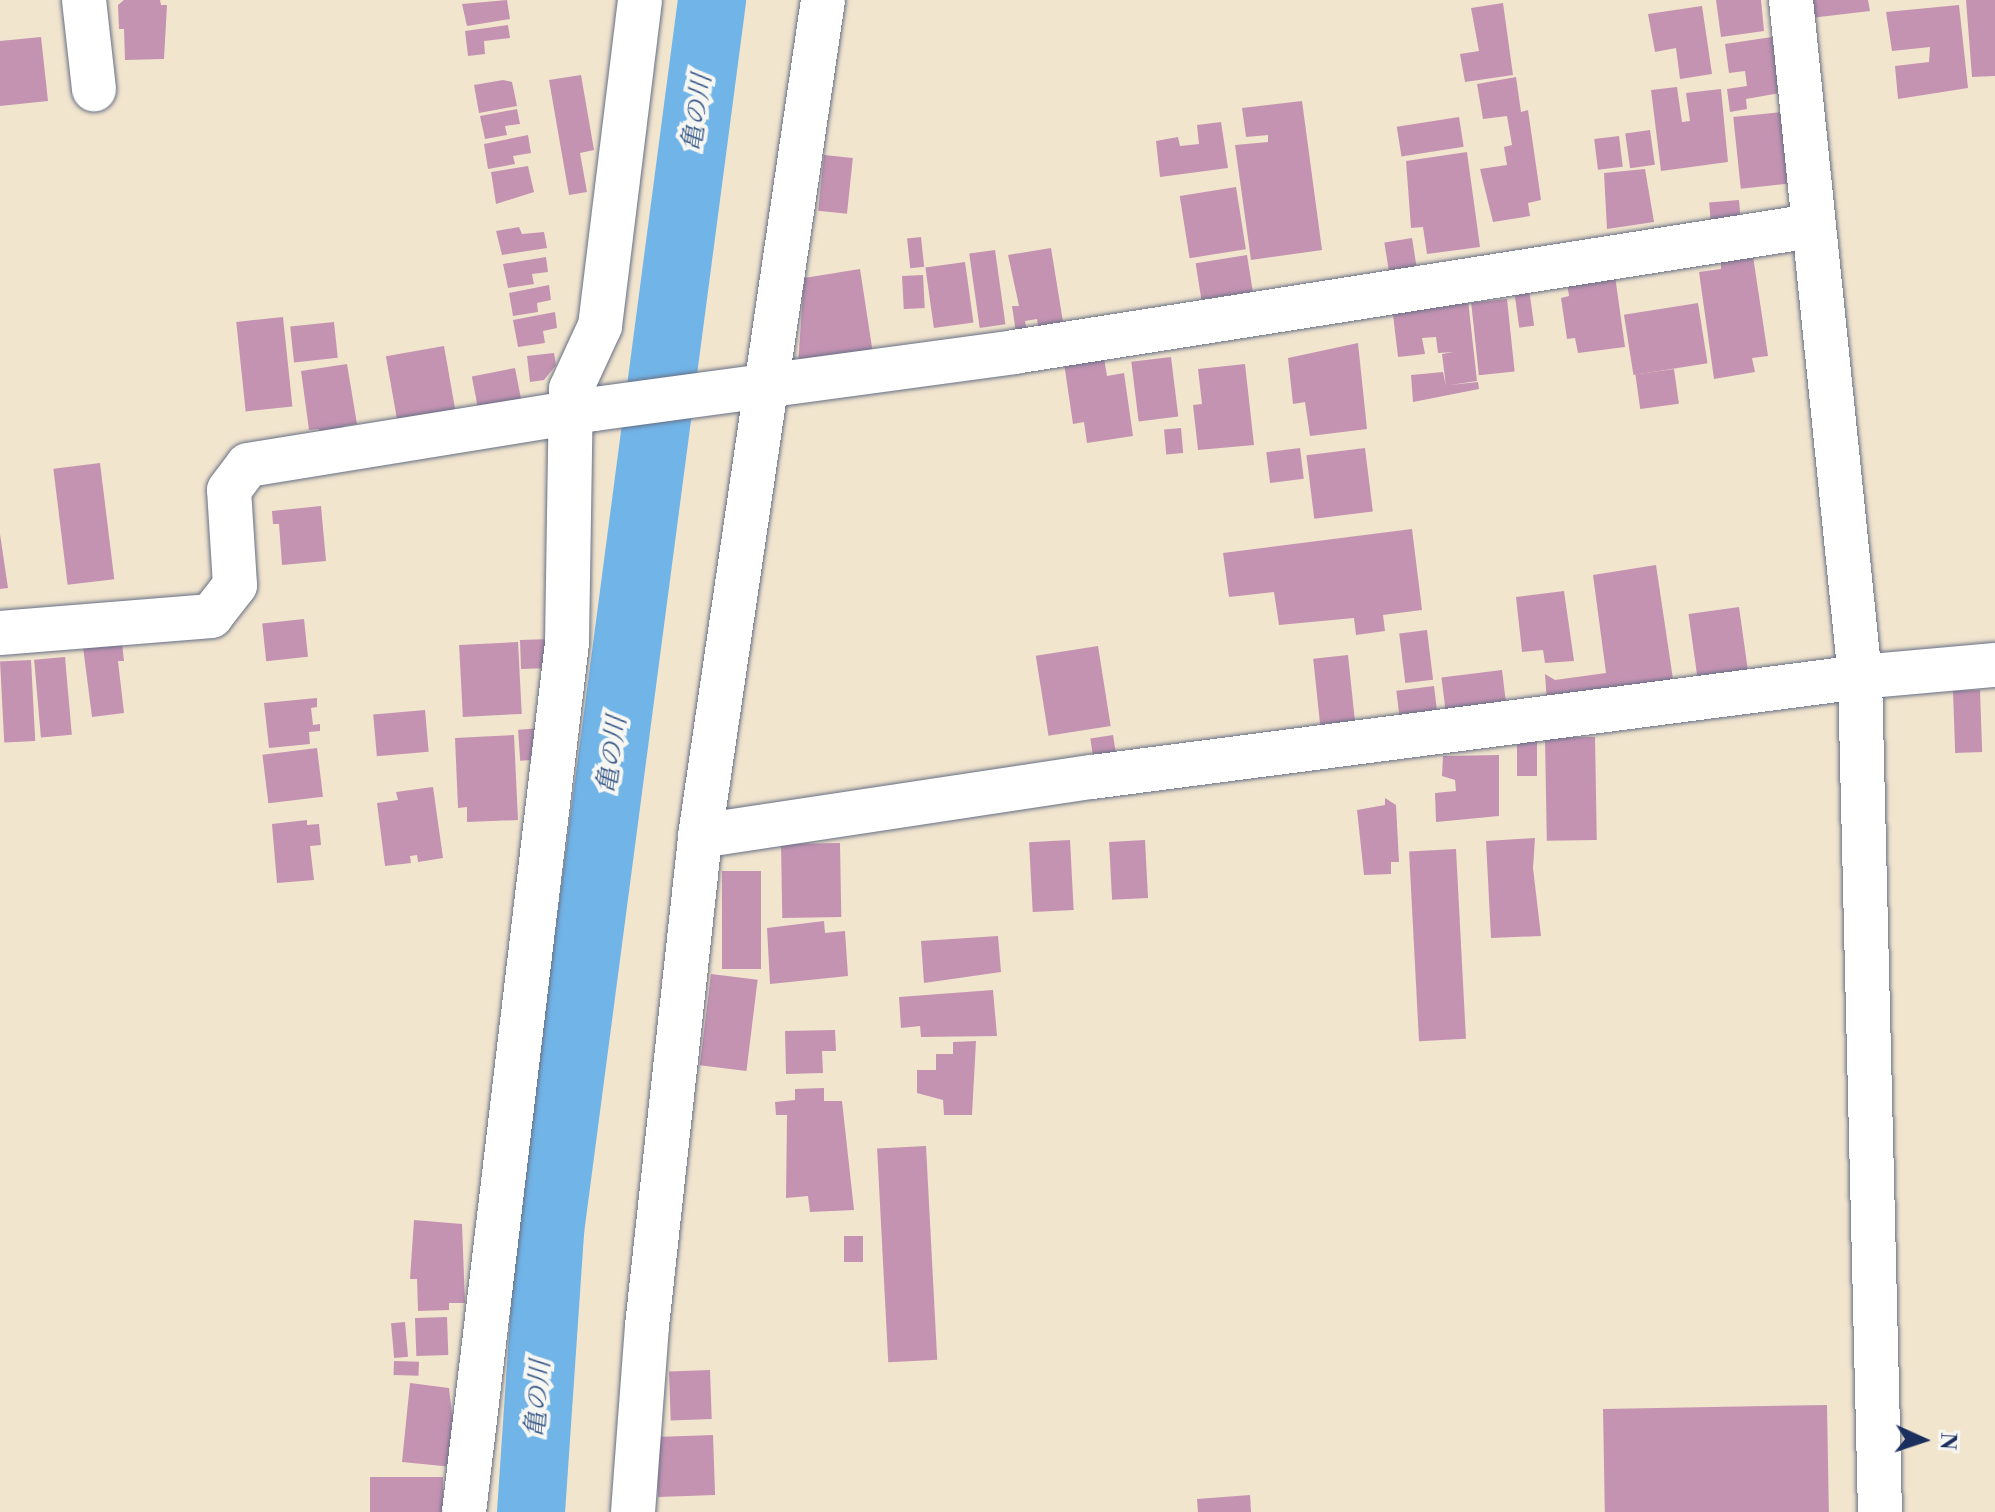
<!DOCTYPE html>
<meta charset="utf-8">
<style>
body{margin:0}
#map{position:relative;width:1995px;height:1512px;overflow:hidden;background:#f2e5ce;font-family:"Libre Bodoni","Noto Serif JP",serif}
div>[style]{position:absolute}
.river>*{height:68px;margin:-34px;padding:0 34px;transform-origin:34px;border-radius:34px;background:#71b4e7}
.building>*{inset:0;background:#c493b2;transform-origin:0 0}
.roads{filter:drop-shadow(0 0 2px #666f85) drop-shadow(0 0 2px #666f85)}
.minor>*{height:44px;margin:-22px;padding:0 22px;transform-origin:22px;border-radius:22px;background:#fff}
span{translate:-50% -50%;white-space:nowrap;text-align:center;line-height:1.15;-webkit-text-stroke:8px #f6f6f2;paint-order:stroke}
.water-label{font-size:26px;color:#355787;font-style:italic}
.north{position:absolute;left:1883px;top:1400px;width:80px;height:80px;-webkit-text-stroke:6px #f6f6f2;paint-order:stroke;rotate:93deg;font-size:22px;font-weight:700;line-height:32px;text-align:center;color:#1b2f5e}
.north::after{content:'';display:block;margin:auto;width:28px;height:36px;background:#1b2f5e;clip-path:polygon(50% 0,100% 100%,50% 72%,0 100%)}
</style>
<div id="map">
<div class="river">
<div style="left:531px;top:1512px;width:282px;rotate:-86.1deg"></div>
<div style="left:550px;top:1231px;width:1242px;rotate:-82.5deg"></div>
</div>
<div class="building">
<div style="clip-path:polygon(124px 0,160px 0,161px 5px,167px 5px,164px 59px,125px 60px,124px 29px,119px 29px,118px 5px)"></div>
<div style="clip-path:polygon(507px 0,510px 19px,467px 26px,462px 4px)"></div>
<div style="clip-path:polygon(1716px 0,1761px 0,1764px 31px,1721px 37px)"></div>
<div style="clip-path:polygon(1800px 0,1868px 0,1870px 11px,1802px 19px)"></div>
<div style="clip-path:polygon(1966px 0,1995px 0,1995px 76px,1972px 77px)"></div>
<div style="clip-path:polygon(1503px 3px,1513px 75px,1465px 82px,1460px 54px,1479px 51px,1471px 8px)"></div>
<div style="clip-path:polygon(1959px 5px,1968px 88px,1898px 99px,1895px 66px,1929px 62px,1930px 47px,1892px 51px,1886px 12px)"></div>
<div style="clip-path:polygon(1702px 6px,1712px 74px,1680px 79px,1676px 48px,1655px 52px,1648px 14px)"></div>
<div style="clip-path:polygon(508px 25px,510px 38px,484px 41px,485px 54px,468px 56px,465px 31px)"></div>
<div style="clip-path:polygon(41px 37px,48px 101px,0 106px,0 41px)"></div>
<div style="clip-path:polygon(1772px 37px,1780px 93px,1746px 99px,1747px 109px,1730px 112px,1727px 89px,1747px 86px,1745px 71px,1729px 73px,1725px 44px)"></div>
<div style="clip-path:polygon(581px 75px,594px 150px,580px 153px,587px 192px,569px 195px,549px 80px)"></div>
<div style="clip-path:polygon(1516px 77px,1521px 112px,1528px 110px,1541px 200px,1528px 203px,1530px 216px,1493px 222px,1480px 169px,1507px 165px,1504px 147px,1512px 145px,1507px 116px,1483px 119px,1477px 84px)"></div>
<div style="clip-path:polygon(503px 80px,512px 82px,517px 106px,479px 113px,474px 85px)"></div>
<div style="clip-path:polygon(1677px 87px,1682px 122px,1690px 121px,1686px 93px,1721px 89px,1728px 162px,1661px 171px,1651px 90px)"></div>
<div style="clip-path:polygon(1302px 101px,1322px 250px,1251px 260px,1235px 145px,1268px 142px,1268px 135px,1246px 137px,1242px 108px)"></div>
<div style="clip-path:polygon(517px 109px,520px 124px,505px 126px,507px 135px,485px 139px,480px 116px)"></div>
<div style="left:1782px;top:112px;width:72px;height:49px;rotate:84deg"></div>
<div style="left:1459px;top:117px;width:30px;height:63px;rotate:81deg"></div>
<div style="clip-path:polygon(1221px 122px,1228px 168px,1160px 177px,1156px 141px,1178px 137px,1180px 146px,1199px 144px,1197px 125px)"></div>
<div style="left:1650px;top:130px;width:35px;height:25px;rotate:82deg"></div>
<div style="clip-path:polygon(528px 135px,531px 153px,513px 156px,515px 164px,488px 169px,484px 144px)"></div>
<div style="left:1619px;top:136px;width:31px;height:25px;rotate:83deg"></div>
<div style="clip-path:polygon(1467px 152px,1480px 247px,1427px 254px,1423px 227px,1411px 228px,1406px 161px)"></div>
<div style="left:824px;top:155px;width:29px;height:56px;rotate:6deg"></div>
<div style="clip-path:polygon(528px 166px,534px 192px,496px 204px,491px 172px)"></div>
<div style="clip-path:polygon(1645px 169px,1654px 222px,1607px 229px,1604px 173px)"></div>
<div style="left:1236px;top:187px;width:63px;height:57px;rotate:81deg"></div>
<div style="left:1739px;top:200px;width:22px;height:30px;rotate:85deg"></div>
<div style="clip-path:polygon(519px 227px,522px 234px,544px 232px,547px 248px,502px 255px,496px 231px)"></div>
<div style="left:921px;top:237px;width:30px;height:14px;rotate:84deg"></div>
<div style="left:1412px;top:238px;width:39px;height:28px;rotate:81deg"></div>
<div style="clip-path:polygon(1051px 248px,1064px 328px,1039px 332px,1037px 319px,1025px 321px,1027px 331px,1016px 333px,1012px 306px,1019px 306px,1008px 255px)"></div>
<div style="left:995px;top:250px;width:75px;height:26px;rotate:82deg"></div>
<div style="left:1247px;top:255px;width:37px;height:52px;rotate:81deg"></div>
<div style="clip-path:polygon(1753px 256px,1768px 356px,1752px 358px,1755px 372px,1714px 379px,1699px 272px,1721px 269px,1721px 260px)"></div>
<div style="clip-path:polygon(546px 257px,548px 272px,532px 274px,534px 284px,508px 288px,503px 264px)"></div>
<div style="left:965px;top:262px;width:61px;height:40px;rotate:82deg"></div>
<div style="clip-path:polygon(860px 269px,873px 354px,798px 365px,804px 278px)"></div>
<div style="left:923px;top:275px;width:33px;height:21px;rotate:87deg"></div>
<div style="clip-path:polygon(1615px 276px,1625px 347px,1578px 353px,1575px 338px,1567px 339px,1561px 298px,1569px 296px,1567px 283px)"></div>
<div style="clip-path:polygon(549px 285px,551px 300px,537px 303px,538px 312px,513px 316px,509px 293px)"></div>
<div style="left:1529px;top:289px;width:37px;height:15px;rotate:82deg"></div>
<div style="left:1507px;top:299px;width:73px;height:36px;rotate:84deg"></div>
<div style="clip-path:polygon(1468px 300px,1477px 381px,1450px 385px,1478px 382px,1479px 389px,1413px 402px,1411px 375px,1443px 372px,1446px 386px,1442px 354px,1454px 352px,1438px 353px,1436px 337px,1422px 338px,1425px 354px,1398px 357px,1392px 306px)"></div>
<div style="left:1698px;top:303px;width:61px;height:75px;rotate:81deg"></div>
<div style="clip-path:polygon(555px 312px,557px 328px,543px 331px,545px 343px,518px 347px,513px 320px)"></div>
<div style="left:283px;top:317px;width:90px;height:47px;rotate:84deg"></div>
<div style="left:334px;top:322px;width:36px;height:44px;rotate:84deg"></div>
<div style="clip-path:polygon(1358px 343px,1367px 429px,1310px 436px,1305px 402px,1293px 404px,1288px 358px)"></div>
<div style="left:444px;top:346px;width:71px;height:59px;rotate:80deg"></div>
<div style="clip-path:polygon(554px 353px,556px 365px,544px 380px,530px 382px,527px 356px)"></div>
<div style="left:1171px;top:357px;width:60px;height:40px;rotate:83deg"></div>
<div style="clip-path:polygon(1104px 358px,1107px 376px,1124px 373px,1133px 436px,1087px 443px,1084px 422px,1073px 424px,1064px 363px)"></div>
<div style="clip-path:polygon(347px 364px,357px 424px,344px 426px,345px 435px,320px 439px,319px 429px,309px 430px,301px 371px)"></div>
<div style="clip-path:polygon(1245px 364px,1254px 445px,1198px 450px,1193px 405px,1202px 404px,1198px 369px)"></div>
<div style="left:515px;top:368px;width:38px;height:44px;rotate:79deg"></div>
<div style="left:1674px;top:369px;width:35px;height:39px;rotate:82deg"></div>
<div style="left:1181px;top:428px;width:25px;height:17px;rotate:85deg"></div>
<div style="left:1300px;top:448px;width:31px;height:34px;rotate:83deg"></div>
<div style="left:1365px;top:448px;width:64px;height:59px;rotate:83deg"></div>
<div style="left:100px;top:463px;width:117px;height:47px;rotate:83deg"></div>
<div style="clip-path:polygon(321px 506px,326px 561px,282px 565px,279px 524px,273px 524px,272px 511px)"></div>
<div style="clip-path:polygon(1412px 529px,1422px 610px,1383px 615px,1385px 631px,1356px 635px,1354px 618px,1279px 625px,1274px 592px,1229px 597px,1223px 553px)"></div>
<div style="clip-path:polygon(0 534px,8px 588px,0 589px)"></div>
<div style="clip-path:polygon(1656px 565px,1674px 686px,1547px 702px,1545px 674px,1555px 680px,1606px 673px,1593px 575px)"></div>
<div style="clip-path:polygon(1564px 591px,1574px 661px,1545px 663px,1543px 650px,1522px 652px,1516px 597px)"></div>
<div style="left:1739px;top:607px;width:63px;height:51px;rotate:82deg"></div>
<div style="left:304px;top:619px;width:38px;height:42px;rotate:84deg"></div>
<div style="left:1427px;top:630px;width:50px;height:28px;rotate:83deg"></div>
<div style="left:550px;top:639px;width:29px;height:30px;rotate:88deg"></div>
<div style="left:518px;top:642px;width:72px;height:59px;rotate:87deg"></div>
<div style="clip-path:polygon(122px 643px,124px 661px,118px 661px,124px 713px,92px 717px,83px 647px)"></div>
<div style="left:1098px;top:646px;width:81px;height:63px;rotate:81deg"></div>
<div style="left:1348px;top:655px;width:71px;height:35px;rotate:84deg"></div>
<div style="left:65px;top:657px;width:78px;height:31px;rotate:85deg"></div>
<div style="left:31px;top:660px;width:81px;height:31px;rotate:87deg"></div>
<div style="left:1502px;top:670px;width:43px;height:61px;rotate:83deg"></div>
<div style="left:1434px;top:686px;width:34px;height:38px;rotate:83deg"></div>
<div style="left:1980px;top:690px;width:62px;height:27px;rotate:88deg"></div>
<div style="clip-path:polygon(317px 698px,317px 707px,311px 708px,313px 725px,320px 724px,320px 731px,309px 732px,310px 744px,269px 748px,264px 703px)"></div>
<div style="left:425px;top:710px;width:42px;height:52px;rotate:85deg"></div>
<div style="left:543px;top:728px;width:31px;height:25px;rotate:86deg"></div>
<div style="clip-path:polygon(514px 735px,518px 820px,467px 822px,467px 807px,458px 808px,455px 738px)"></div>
<div style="left:1113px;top:735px;width:33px;height:23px;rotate:81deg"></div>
<div style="left:1595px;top:737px;width:103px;height:50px;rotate:89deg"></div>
<div style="left:1537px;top:740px;width:36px;height:20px;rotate:90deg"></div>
<div style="left:317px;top:748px;width:49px;height:55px;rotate:83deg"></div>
<div style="clip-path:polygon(1499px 755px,1499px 816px,1436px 822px,1435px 793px,1456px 791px,1455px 780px,1442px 776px,1443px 756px)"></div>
<div style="clip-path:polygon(433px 787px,443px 858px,418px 862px,417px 855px,410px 856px,411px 863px,385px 866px,377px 803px,398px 800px,396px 792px)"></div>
<div style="clip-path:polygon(1385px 798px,1396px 805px,1399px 862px,1391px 862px,1391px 874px,1364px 875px,1357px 810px,1385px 805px)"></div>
<div style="clip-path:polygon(307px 820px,307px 825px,319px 824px,321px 845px,310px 846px,314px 880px,277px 883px,272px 824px)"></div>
<div style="clip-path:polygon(1535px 838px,1533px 868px,1541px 936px,1491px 938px,1486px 841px)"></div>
<div style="left:1070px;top:840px;width:70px;height:41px;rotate:87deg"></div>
<div style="left:1145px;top:840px;width:58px;height:36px;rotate:87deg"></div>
<div style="left:840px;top:843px;width:74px;height:59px;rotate:89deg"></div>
<div style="left:1456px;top:849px;width:190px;height:47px;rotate:87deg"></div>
<div style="left:722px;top:871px;width:39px;height:98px"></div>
<div style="clip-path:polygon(824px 921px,825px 933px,845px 931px,848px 976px,770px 984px,767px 928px)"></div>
<div style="clip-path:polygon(998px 936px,1001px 972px,924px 983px,921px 941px)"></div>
<div style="left:711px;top:974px;width:47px;height:92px;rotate:7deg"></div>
<div style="clip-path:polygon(993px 990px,997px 1036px,921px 1037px,920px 1026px,901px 1028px,899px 997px)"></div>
<div style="clip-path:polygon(835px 1030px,836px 1051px,822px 1051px,823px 1073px,786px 1074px,785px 1031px)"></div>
<div style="clip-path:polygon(976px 1041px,972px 1115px,944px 1115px,943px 1100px,917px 1093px,917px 1070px,936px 1070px,936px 1054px,953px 1054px,953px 1042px)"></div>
<div style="clip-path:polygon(824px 1088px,824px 1101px,842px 1101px,854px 1210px,810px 1212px,808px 1196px,786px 1198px,787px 1115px,776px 1115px,775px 1102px,795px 1100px,795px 1089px)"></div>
<div style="left:926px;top:1146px;width:214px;height:49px;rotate:87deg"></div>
<div style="clip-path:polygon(414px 1220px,462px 1224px,465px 1303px,449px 1303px,449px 1310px,418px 1311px,417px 1279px,410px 1279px)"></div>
<div style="left:844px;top:1236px;width:19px;height:26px"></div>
<div style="left:447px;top:1317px;width:38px;height:32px;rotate:88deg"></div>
<div style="left:405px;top:1322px;width:35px;height:14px;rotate:85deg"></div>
<div style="left:394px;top:1361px;width:25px;height:14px;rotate:2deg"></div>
<div style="left:710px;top:1370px;width:49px;height:41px;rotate:88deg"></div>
<div style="clip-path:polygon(410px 1383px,449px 1388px,452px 1414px,459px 1415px,453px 1467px,402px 1462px)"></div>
<div style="left:1827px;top:1405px;width:107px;height:224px;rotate:89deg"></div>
<div style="left:713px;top:1435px;width:60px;height:57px;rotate:88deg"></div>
<div style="left:443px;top:1477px;width:35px;height:73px;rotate:90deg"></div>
<div style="clip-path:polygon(1250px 1495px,1251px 1512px,1198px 1512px,1197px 1499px)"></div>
</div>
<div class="roads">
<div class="minor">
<div style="left:84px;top:0;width:90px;rotate:83.6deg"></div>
<div style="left:1791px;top:0;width:681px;rotate:84.18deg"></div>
<div style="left:1860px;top:677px;width:835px;rotate:88.63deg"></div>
<div style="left:0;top:633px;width:212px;rotate:-4.6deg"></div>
<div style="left:211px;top:616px;width:39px;rotate:-52deg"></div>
<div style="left:235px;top:585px;width:95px;rotate:-93.6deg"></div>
<div style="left:229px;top:490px;width:31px;rotate:-53deg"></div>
<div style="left:248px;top:465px;width:351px;rotate:-9.2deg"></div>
<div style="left:594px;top:409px;width:424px;rotate:-7.7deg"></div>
<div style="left:1014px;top:352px;width:807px;rotate:-8.98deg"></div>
<div style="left:700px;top:836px;width:396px;rotate:-8.6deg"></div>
<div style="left:1092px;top:777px;width:774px;rotate:-7.42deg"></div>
<div style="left:1860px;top:677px;width:136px;rotate:-5.1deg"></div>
<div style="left:464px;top:1512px;width:875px;rotate:-83.24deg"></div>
<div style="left:567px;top:643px;width:254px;rotate:-89.1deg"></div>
<div style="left:571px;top:389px;width:69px;rotate:-65.3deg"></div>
<div style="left:600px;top:326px;width:328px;rotate:-83deg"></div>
<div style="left:633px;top:1512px;width:187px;rotate:-85.7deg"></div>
<div style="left:647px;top:1326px;width:493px;rotate:-83.8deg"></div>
<div style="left:700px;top:836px;width:845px;rotate:-81.63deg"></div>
</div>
</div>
<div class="water-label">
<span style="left:698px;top:113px;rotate:-82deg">亀の川</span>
<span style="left:613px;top:755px;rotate:-82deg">亀の川</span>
<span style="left:539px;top:1399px;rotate:-86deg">亀の川</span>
</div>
<div class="north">N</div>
</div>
